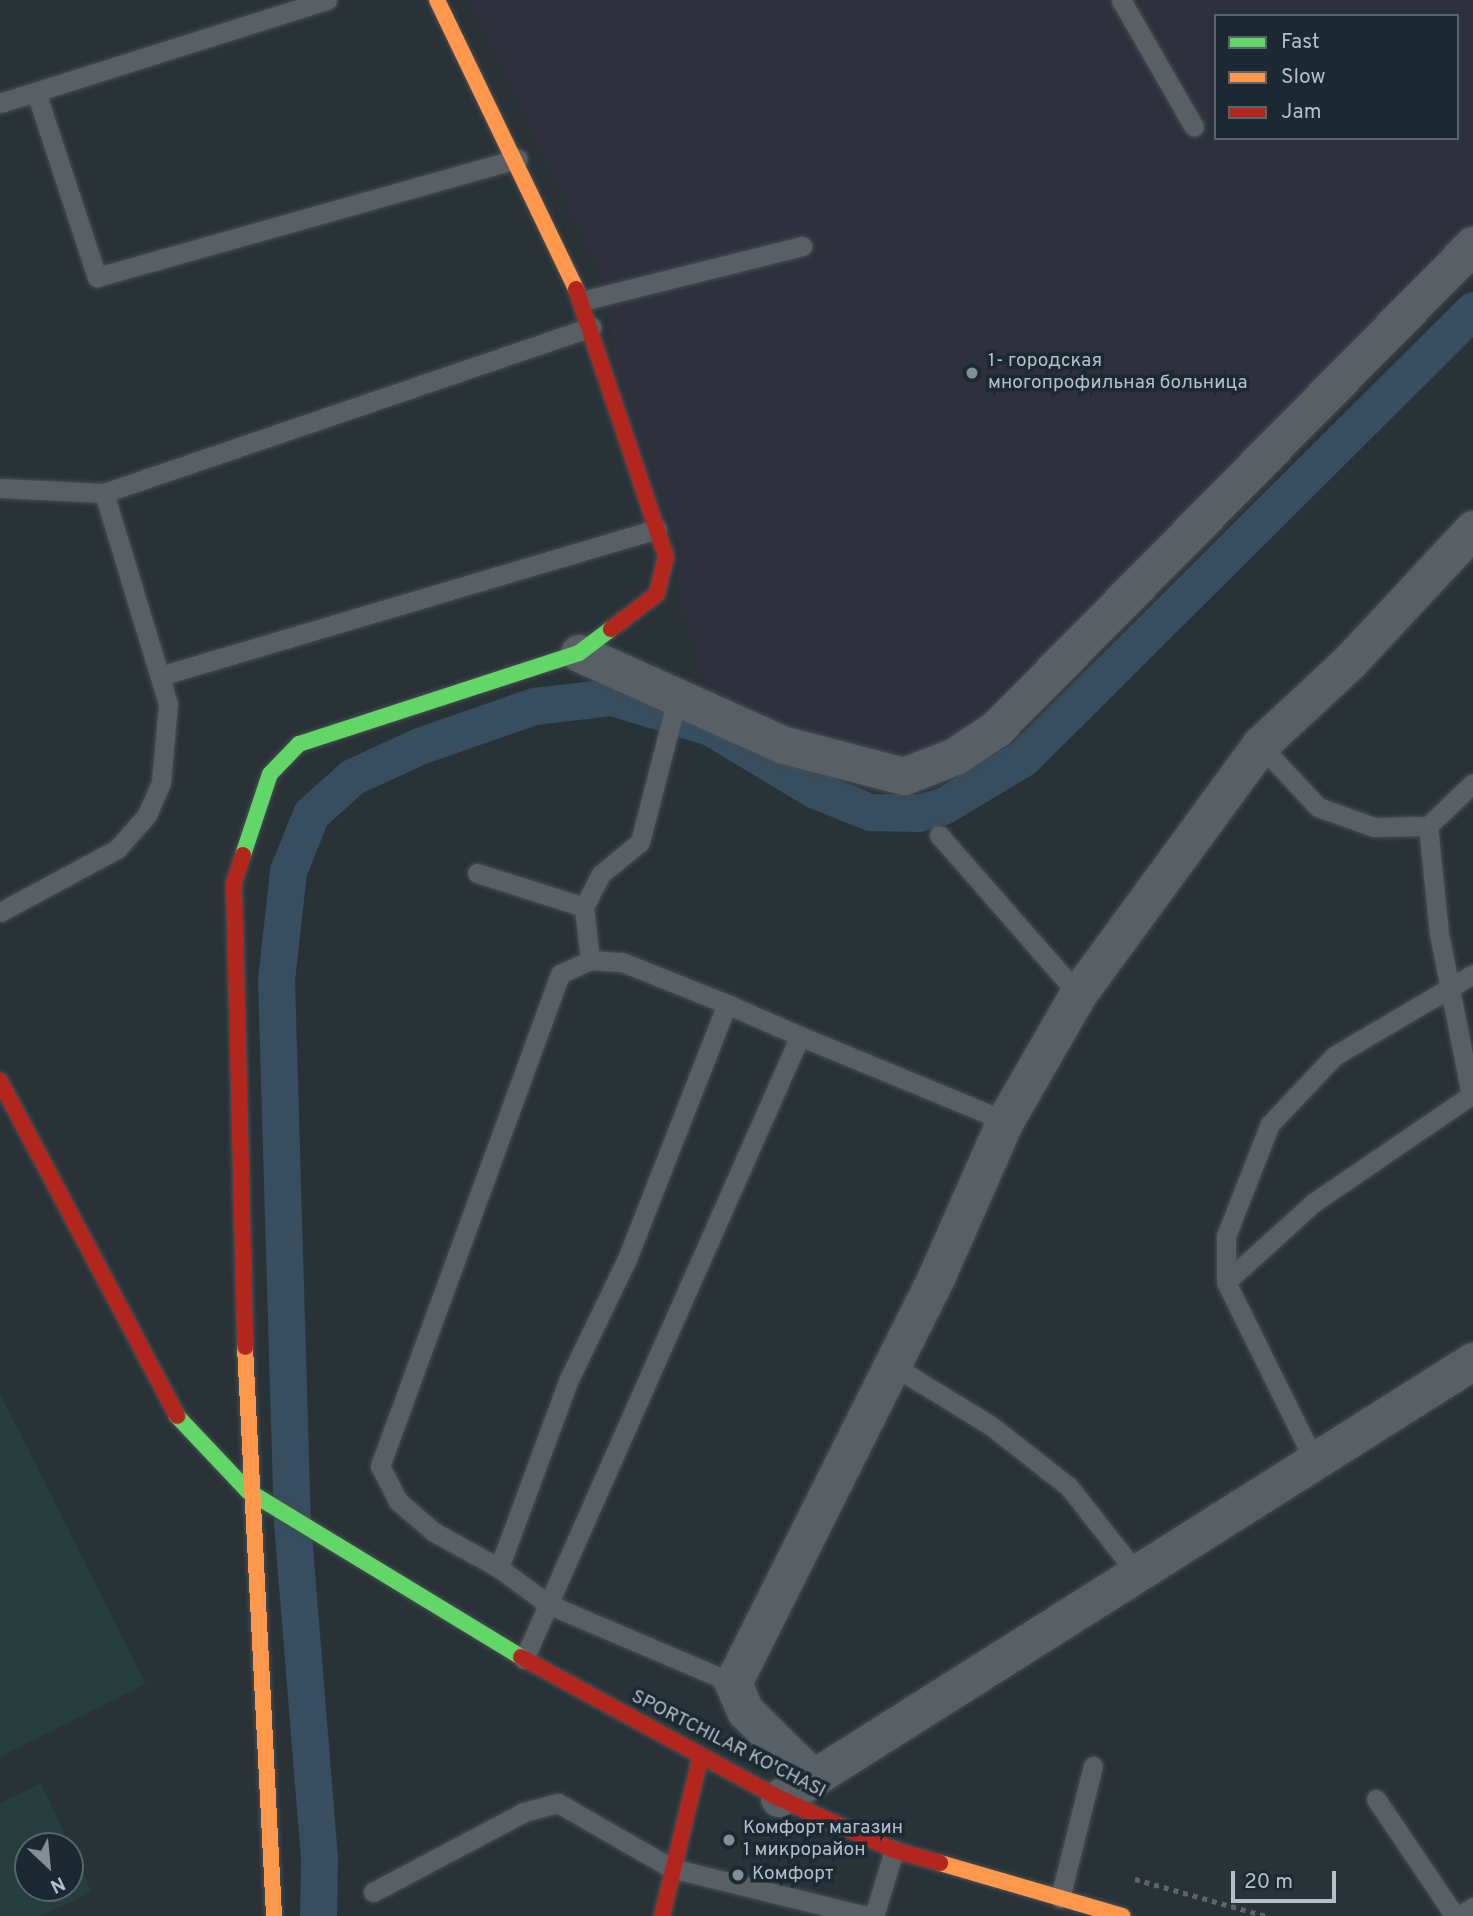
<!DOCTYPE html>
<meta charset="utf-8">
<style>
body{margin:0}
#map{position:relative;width:1473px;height:1916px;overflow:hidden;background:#293237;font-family:Overpass,sans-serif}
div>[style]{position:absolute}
.medical>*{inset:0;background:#2e303d}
.green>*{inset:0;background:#263e3d}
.canal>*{height:37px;margin:-18.5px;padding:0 18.5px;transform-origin:18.5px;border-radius:18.5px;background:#364e60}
.path>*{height:4.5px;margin-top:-2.25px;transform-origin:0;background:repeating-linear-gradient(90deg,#5d6469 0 5px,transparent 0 10px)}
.roads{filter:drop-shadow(0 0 2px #474e52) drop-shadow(0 0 2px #474e52)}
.lane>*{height:19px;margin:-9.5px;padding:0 9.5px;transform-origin:9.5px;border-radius:9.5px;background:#596065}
.street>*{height:37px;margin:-18.5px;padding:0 18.5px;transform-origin:18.5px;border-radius:18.5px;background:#596065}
.fast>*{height:16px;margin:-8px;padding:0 8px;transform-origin:8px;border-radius:8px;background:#63d668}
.slow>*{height:16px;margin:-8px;padding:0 8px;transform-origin:8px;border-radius:8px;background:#ff974d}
.jam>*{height:16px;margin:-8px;padding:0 8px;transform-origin:8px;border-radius:8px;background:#b3261e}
.dots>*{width:19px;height:19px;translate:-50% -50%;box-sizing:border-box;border:4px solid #1c2932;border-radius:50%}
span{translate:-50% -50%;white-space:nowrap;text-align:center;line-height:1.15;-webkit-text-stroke:7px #1c2932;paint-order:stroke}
.poi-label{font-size:19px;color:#b3bfc9}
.left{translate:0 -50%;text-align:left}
.street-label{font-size:19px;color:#b3bfc9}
.legend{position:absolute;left:1214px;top:14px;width:245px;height:126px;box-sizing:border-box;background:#1c2932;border:2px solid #58656e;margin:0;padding:9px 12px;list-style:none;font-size:21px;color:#b3bfc9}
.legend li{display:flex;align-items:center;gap:14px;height:35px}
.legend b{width:35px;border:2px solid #58656e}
.north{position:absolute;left:14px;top:1832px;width:70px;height:70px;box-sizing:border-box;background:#1c2932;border:2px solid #58656e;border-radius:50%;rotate:154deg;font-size:19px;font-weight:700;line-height:28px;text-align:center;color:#b3bfc9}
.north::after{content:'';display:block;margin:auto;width:24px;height:32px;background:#838e96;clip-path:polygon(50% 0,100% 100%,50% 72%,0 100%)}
.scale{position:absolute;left:1231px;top:1871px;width:105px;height:32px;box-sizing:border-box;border:4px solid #b3bfc9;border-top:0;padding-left:9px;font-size:21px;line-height:24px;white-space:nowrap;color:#b3bfc9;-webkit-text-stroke:5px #1c2932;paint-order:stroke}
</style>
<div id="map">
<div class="medical">
<div style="clip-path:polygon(evenodd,470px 0,1473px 0,1473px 230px,990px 719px,908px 759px,842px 747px,710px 701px,614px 365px,608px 292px,470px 0,1216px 16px,1457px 16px,1457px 138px,1216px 138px,1216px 16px)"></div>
</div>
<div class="green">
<div style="clip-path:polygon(0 1394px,146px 1684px,0 1757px)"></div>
<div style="clip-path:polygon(evenodd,41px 1783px,92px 1892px,40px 1916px,0 1916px,0 1803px,41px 1783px,28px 1846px,70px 1846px,70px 1888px,28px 1888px,28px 1846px)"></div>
</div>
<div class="canal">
<div style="left:318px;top:1916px;width:58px;rotate:-89deg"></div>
<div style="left:319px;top:1858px;width:335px;rotate:-94.6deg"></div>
<div style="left:292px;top:1524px;width:544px;rotate:-91.68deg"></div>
<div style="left:276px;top:980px;width:110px;rotate:-83.7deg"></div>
<div style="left:288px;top:871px;width:61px;rotate:-68deg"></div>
<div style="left:311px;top:814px;width:55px;rotate:-42.1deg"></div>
<div style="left:352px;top:777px;width:74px;rotate:-24.8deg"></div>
<div style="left:419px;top:746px;width:122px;rotate:-19.2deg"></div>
<div style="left:534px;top:706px;width:79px;rotate:-6.6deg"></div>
<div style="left:612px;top:697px;width:102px;rotate:17deg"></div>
<div style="left:710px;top:727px;width:122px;rotate:31deg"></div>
<div style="left:815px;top:790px;width:59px;rotate:21.8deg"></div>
<div style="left:870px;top:812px;width:48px;rotate:1.2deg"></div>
<div style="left:918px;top:813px;width:26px;rotate:-16deg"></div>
<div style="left:943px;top:806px;width:93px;rotate:-31deg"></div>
<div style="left:1023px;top:758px;width:635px;rotate:-44.87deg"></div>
</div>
<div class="path">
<div style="left:1135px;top:1879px;width:136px;rotate:15.8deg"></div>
</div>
<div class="roads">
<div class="lane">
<div style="left:1121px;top:0;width:146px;rotate:60.1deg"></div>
<div style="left:36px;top:92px;width:195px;rotate:71.8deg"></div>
<div style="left:97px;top:277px;width:437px;rotate:-15.7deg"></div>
<div style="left:0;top:103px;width:343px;rotate:-17.5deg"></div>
<div style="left:582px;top:301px;width:227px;rotate:-14deg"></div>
<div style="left:0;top:488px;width:104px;rotate:2.8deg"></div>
<div style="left:104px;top:493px;width:220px;rotate:73.1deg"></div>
<div style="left:168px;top:704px;width:79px;rotate:95.1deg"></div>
<div style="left:161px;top:783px;width:35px;rotate:114deg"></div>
<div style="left:147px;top:815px;width:45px;rotate:131.4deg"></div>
<div style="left:117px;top:849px;width:133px;rotate:151.7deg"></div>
<div style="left:104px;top:493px;width:515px;rotate:-18.82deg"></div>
<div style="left:160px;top:676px;width:518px;rotate:-16.48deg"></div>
<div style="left:1260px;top:745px;width:85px;rotate:46.9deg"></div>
<div style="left:1318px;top:807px;width:59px;rotate:19.7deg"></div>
<div style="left:1374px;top:827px;width:54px;rotate:-1.1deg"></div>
<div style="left:939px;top:835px;width:211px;rotate:48.8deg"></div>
<div style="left:477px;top:873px;width:112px;rotate:17.6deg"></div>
<div style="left:590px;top:960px;width:53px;rotate:-96.5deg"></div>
<div style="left:584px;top:907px;width:37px;rotate:-63deg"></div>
<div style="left:601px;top:874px;width:50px;rotate:-39.4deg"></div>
<div style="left:640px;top:842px;width:148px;rotate:-75.5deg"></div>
<div style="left:1471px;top:1095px;width:164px;rotate:-101.2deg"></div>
<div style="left:1439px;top:934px;width:109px;rotate:-95.8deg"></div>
<div style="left:1428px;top:826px;width:62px;rotate:-43.7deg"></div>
<div style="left:1226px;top:1282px;width:46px;rotate:-90deg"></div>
<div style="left:1226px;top:1236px;width:120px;rotate:-68.6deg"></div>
<div style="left:1270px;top:1124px;width:93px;rotate:-46.7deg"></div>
<div style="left:1334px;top:1056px;width:161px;rotate:-30.5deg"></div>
<div style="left:892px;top:1365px;width:115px;rotate:31.5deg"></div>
<div style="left:990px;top:1425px;width:100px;rotate:38.1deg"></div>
<div style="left:1069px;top:1487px;width:107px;rotate:51.8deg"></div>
<div style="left:1313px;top:1458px;width:196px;rotate:-116.3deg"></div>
<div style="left:1226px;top:1282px;width:118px;rotate:-42.2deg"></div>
<div style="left:1313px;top:1203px;width:194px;rotate:-34.3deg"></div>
<div style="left:499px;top:1568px;width:74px;rotate:-151deg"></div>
<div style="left:434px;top:1532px;width:48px;rotate:-139.3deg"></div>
<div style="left:398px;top:1501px;width:39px;rotate:-117deg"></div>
<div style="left:380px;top:1466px;width:524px;rotate:-69.9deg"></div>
<div style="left:560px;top:974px;width:33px;rotate:-25deg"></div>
<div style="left:590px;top:960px;width:32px;rotate:4deg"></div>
<div style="left:622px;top:962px;width:113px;rotate:21.8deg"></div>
<div style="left:524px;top:1659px;width:681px;rotate:-66.11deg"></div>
<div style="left:800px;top:1036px;width:222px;rotate:22.5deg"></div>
<div style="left:733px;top:1683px;width:201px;rotate:-156.9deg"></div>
<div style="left:548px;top:1604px;width:61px;rotate:-143.7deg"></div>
<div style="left:499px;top:1568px;width:202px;rotate:-69.7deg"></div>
<div style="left:569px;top:1379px;width:133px;rotate:-64.2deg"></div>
<div style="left:627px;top:1259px;width:274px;rotate:-68.6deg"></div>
<div style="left:727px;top:1004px;width:80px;rotate:23.7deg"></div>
<div style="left:1376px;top:1799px;width:141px;rotate:56deg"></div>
<div style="left:373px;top:1892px;width:171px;rotate:-27.9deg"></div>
<div style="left:524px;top:1812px;width:35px;rotate:-15deg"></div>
<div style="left:558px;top:1803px;width:130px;rotate:29.9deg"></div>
<div style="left:671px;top:1868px;width:202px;rotate:13.8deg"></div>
<div style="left:1060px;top:1898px;width:136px;rotate:-76deg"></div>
<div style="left:874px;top:1916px;width:69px;rotate:-73.1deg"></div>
<div style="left:1459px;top:1916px;width:17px;rotate:-33deg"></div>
</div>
<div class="street">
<div style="left:579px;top:653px;width:225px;rotate:24.2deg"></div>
<div style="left:784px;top:745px;width:124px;rotate:14.5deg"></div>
<div style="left:904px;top:776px;width:55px;rotate:-21.4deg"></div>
<div style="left:955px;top:756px;width:49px;rotate:-33.4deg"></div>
<div style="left:996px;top:729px;width:680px;rotate:-45.42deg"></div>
<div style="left:813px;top:1778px;width:781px;rotate:-32.29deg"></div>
<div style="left:779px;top:1798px;width:39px;rotate:-30deg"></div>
<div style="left:813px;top:1778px;width:95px;rotate:-135.4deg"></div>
<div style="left:745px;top:1711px;width:30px;rotate:-113deg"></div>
<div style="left:733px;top:1683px;width:456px;rotate:-63.4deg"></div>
<div style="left:937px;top:1275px;width:168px;rotate:-66.2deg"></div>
<div style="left:1005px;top:1121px;width:146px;rotate:-60.1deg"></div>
<div style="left:1078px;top:994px;width:308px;rotate:-53.8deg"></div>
<div style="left:1260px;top:745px;width:122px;rotate:-43deg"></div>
<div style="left:1349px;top:662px;width:182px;rotate:-47deg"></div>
</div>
<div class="fast">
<div style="left:243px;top:855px;width:85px;rotate:-71.6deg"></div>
<div style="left:270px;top:774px;width:42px;rotate:-46deg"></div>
<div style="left:299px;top:744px;width:294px;rotate:-18deg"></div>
<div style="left:579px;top:653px;width:40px;rotate:-37deg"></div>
<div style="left:177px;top:1416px;width:103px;rotate:46.6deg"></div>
<div style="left:248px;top:1491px;width:320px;rotate:31.3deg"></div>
</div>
<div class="slow">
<div style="left:437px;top:0;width:321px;rotate:64.3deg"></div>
<div style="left:245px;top:1347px;width:570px;rotate:87.08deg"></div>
<div style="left:940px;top:1863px;width:190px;rotate:16.2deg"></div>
</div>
<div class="jam">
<div style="left:576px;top:289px;width:283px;rotate:71.4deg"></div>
<div style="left:666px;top:557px;width:38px;rotate:104deg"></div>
<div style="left:657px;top:594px;width:58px;rotate:142.7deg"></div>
<div style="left:243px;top:855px;width:29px;rotate:108deg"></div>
<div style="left:234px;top:883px;width:464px;rotate:88.6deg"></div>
<div style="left:0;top:1081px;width:379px;rotate:62.1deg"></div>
<div style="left:521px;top:1657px;width:294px;rotate:28.7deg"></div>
<div style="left:779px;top:1798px;width:126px;rotate:24.3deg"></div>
<div style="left:894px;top:1850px;width:48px;rotate:15.8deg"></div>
<div style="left:662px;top:1916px;width:162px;rotate:-76.4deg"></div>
</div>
</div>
<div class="dots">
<div style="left:972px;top:373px;background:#838e96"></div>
<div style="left:729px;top:1840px;background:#838e96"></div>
<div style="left:738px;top:1875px;background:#838e96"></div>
</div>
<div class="poi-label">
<span class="left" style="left:988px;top:373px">1- городская<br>многопрофильная больница</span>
<span class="left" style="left:743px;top:1840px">Комфорт магазин<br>1 микрорайон</span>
<span class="left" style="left:752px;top:1875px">Комфорт</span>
</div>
<div class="street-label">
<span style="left:728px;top:1745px;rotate:27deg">SPORTCHILAR KO'CHASI</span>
</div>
<ul class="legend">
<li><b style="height:9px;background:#63d668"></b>Fast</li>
<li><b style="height:9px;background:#ff974d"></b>Slow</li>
<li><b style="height:9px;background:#b3261e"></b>Jam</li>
</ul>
<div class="north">N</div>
<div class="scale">20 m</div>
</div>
